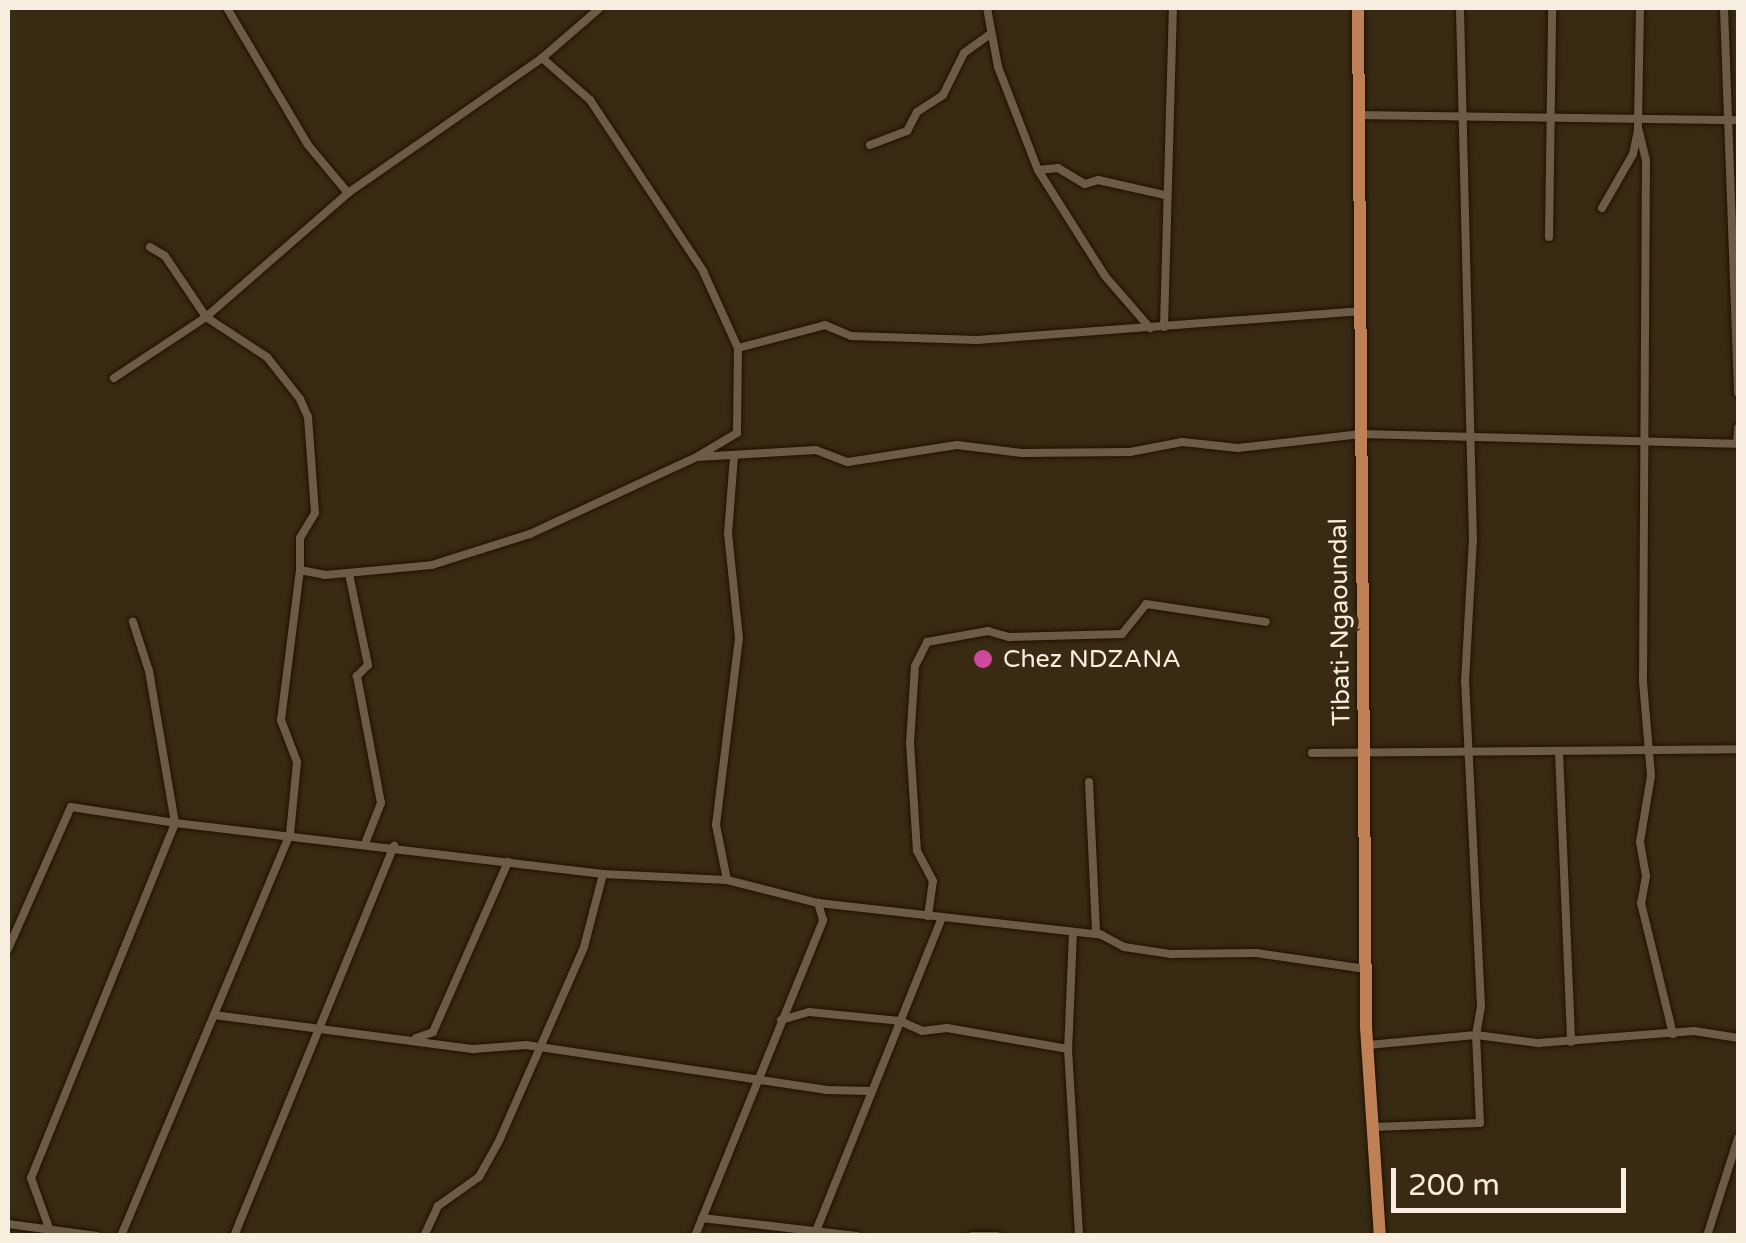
<!DOCTYPE html>
<style>
body{margin:0}
#map{position:relative;width:1746px;height:1243px;overflow:hidden;background:#392a14;font-family:"Varela Round",sans-serif}
div>[style]{position:absolute}
.roads{filter:drop-shadow(0 0 2px #1f1200) drop-shadow(0 0 2px #1f1200)}
.street>*{height:8px;margin:-4px;padding:0 4px;transform-origin:4px;border-radius:4px;background:#6c5c45}
.highway>*{height:12px;margin:-6px;padding:0 6px;transform-origin:6px;border-radius:6px;background:#be8054}
.dots>*{width:28px;height:28px;translate:-50% -50%;box-sizing:border-box;border:5px solid #392a14;border-radius:50%}
span{translate:-50% -50%;white-space:nowrap;text-align:center;line-height:1.15;-webkit-text-stroke:10px #392a14;paint-order:stroke}
.street-label{font-size:25px;color:#f7eee0}
.poi-label{font-size:25px;color:#f7eee0}
.left{translate:0 -50%;text-align:left}
.frame{position:absolute;inset:0;border:10px solid #f7eee0;pointer-events:none}
.scale{position:absolute;left:1391px;top:1168px;width:235px;height:45px;box-sizing:border-box;border:5px solid #f7eee0;border-top:0;padding-left:12px;font-size:30px;line-height:35px;white-space:nowrap;color:#f7eee0;-webkit-text-stroke:8px #392a14;paint-order:stroke}
</style>
<div id="map">
<div class="roads">
<div class="street">
<div style="left:227px;top:8px;width:159px;rotate:59.4deg"></div>
<div style="left:308px;top:145px;width:62px;rotate:50.2deg"></div>
<div style="left:987px;top:8px;width:60px;rotate:79.4deg"></div>
<div style="left:998px;top:67px;width:110px;rotate:68.8deg"></div>
<div style="left:1038px;top:170px;width:125px;rotate:57.7deg"></div>
<div style="left:1105px;top:276px;width:69px;rotate:49.1deg"></div>
<div style="left:1640px;top:8px;width:120px;rotate:91deg"></div>
<div style="left:1638px;top:128px;width:34px;rotate:76deg"></div>
<div style="left:1646px;top:161px;width:521px;rotate:90.33deg"></div>
<div style="left:1643px;top:682px;width:94px;rotate:85.1deg"></div>
<div style="left:1651px;top:776px;width:67px;rotate:99.5deg"></div>
<div style="left:1640px;top:842px;width:35px;rotate:80deg"></div>
<div style="left:1646px;top:876px;width:27px;rotate:100deg"></div>
<div style="left:1641px;top:903px;width:135px;rotate:76.3deg"></div>
<div style="left:1724px;top:8px;width:385px;rotate:87.9deg"></div>
<div style="left:542px;top:58px;width:64px;rotate:41.2deg"></div>
<div style="left:590px;top:100px;width:205px;rotate:56.5deg"></div>
<div style="left:703px;top:271px;width:85px;rotate:65.6deg"></div>
<div style="left:738px;top:348px;width:85px;rotate:90.7deg"></div>
<div style="left:737px;top:433px;width:43px;rotate:149.3deg"></div>
<div style="left:1358px;top:115px;width:380px;rotate:0.8deg"></div>
<div style="left:870px;top:145px;width:40px;rotate:-21deg"></div>
<div style="left:907px;top:131px;width:21px;rotate:-62deg"></div>
<div style="left:917px;top:112px;width:31px;rotate:-33deg"></div>
<div style="left:943px;top:95px;width:47px;rotate:-63.4deg"></div>
<div style="left:964px;top:53px;width:32px;rotate:-36deg"></div>
<div style="left:1038px;top:170px;width:20px;rotate:-6deg"></div>
<div style="left:1058px;top:168px;width:31px;rotate:31deg"></div>
<div style="left:1085px;top:184px;width:14px;rotate:-17deg"></div>
<div style="left:1098px;top:180px;width:69px;rotate:12.6deg"></div>
<div style="left:1602px;top:208px;width:62px;rotate:-60.1deg"></div>
<div style="left:1633px;top:154px;width:24px;rotate:-78deg"></div>
<div style="left:1549px;top:237px;width:229px;rotate:-89.2deg"></div>
<div style="left:150px;top:247px;width:17px;rotate:31deg"></div>
<div style="left:165px;top:256px;width:73px;rotate:56.1deg"></div>
<div style="left:206px;top:317px;width:73px;rotate:33.3deg"></div>
<div style="left:267px;top:357px;width:53px;rotate:51.8deg"></div>
<div style="left:300px;top:399px;width:20px;rotate:66deg"></div>
<div style="left:308px;top:417px;width:96px;rotate:85.8deg"></div>
<div style="left:315px;top:513px;width:29px;rotate:121deg"></div>
<div style="left:300px;top:538px;width:32px;rotate:90deg"></div>
<div style="left:300px;top:570px;width:25px;rotate:11deg"></div>
<div style="left:325px;top:575px;width:107px;rotate:-5.3deg"></div>
<div style="left:432px;top:565px;width:103px;rotate:-17.6deg"></div>
<div style="left:530px;top:534px;width:184px;rotate:-24.8deg"></div>
<div style="left:697px;top:457px;width:119px;rotate:-3.4deg"></div>
<div style="left:816px;top:450px;width:34px;rotate:21deg"></div>
<div style="left:848px;top:462px;width:110px;rotate:-8.9deg"></div>
<div style="left:957px;top:445px;width:65px;rotate:7deg"></div>
<div style="left:1022px;top:453px;width:108px;rotate:-0.5deg"></div>
<div style="left:1130px;top:452px;width:53px;rotate:-10.9deg"></div>
<div style="left:1182px;top:442px;width:56px;rotate:6.1deg"></div>
<div style="left:1238px;top:448px;width:124px;rotate:-6.5deg"></div>
<div style="left:1361px;top:434px;width:377px;rotate:1.5deg"></div>
<div style="left:1164px;top:327px;width:319px;rotate:-88.4deg"></div>
<div style="left:738px;top:348px;width:90px;rotate:-14.8deg"></div>
<div style="left:825px;top:325px;width:28px;rotate:23deg"></div>
<div style="left:851px;top:336px;width:126px;rotate:1.8deg"></div>
<div style="left:977px;top:340px;width:384px;rotate:-4.3deg"></div>
<div style="left:114px;top:378px;width:110px;rotate:-33.5deg"></div>
<div style="left:206px;top:317px;width:189px;rotate:-41.1deg"></div>
<div style="left:348px;top:193px;width:236px;rotate:-34.8deg"></div>
<div style="left:542px;top:58px;width:77px;rotate:-40.8deg"></div>
<div style="left:1737px;top:444px;width:16px;rotate:-86deg"></div>
<div style="left:349px;top:574px;width:93px;rotate:78.2deg"></div>
<div style="left:368px;top:665px;width:16px;rotate:135deg"></div>
<div style="left:357px;top:676px;width:129px;rotate:79.3deg"></div>
<div style="left:381px;top:803px;width:41px;rotate:111.5deg"></div>
<div style="left:1559px;top:752px;width:290px;rotate:87.6deg"></div>
<div style="left:1312px;top:753px;width:426px;rotate:-0.5deg"></div>
<div style="left:1089px;top:782px;width:150px;rotate:87.3deg"></div>
<div style="left:1096px;top:932px;width:32px;rotate:28deg"></div>
<div style="left:1124px;top:947px;width:48px;rotate:8.5deg"></div>
<div style="left:1171px;top:954px;width:85px;rotate:-0.7deg"></div>
<div style="left:1256px;top:953px;width:111px;rotate:8.3deg"></div>
<div style="left:727px;top:880px;width:56px;rotate:-101.3deg"></div>
<div style="left:716px;top:825px;width:188px;rotate:-83deg"></div>
<div style="left:739px;top:638px;width:105px;rotate:-96deg"></div>
<div style="left:728px;top:534px;width:78px;rotate:-85.6deg"></div>
<div style="left:928px;top:916px;width:35px;rotate:-82deg"></div>
<div style="left:933px;top:881px;width:34px;rotate:-118deg"></div>
<div style="left:917px;top:851px;width:108px;rotate:-93.7deg"></div>
<div style="left:910px;top:743px;width:77px;rotate:-86.3deg"></div>
<div style="left:915px;top:666px;width:27px;rotate:-63deg"></div>
<div style="left:927px;top:642px;width:62px;rotate:-10.2deg"></div>
<div style="left:988px;top:631px;width:22px;rotate:16deg"></div>
<div style="left:1009px;top:637px;width:113px;rotate:-1.5deg"></div>
<div style="left:1122px;top:634px;width:38px;rotate:-51deg"></div>
<div style="left:1146px;top:604px;width:121px;rotate:8.5deg"></div>
<div style="left:1073px;top:932px;width:117px;rotate:92.4deg"></div>
<div style="left:1068px;top:1049px;width:187px;rotate:86.6deg"></div>
<div style="left:8px;top:949px;width:155px;rotate:-66.1deg"></div>
<div style="left:71px;top:807px;width:105px;rotate:8.7deg"></div>
<div style="left:175px;top:823px;width:154px;rotate:-99.7deg"></div>
<div style="left:149px;top:671px;width:52px;rotate:-108.1deg"></div>
<div style="left:214px;top:1015px;width:262px;rotate:7.5deg"></div>
<div style="left:474px;top:1049px;width:52px;rotate:-4.4deg"></div>
<div style="left:526px;top:1045px;width:303px;rotate:8.5deg"></div>
<div style="left:826px;top:1090px;width:46px;rotate:1.2deg"></div>
<div style="left:781px;top:1020px;width:29px;rotate:-16deg"></div>
<div style="left:809px;top:1012px;width:91px;rotate:5.6deg"></div>
<div style="left:900px;top:1021px;width:24px;rotate:24deg"></div>
<div style="left:922px;top:1031px;width:25px;rotate:-7deg"></div>
<div style="left:947px;top:1028px;width:123px;rotate:9.8deg"></div>
<div style="left:416px;top:1038px;width:18px;rotate:-19deg"></div>
<div style="left:433px;top:1032px;width:186px;rotate:-66.2deg"></div>
<div style="left:1368px;top:1045px;width:108px;rotate:-5.3deg"></div>
<div style="left:1476px;top:1035px;width:29px;rotate:-80deg"></div>
<div style="left:1481px;top:1006px;width:324px;rotate:-92.8deg"></div>
<div style="left:1465px;top:682px;width:141px;rotate:-86.8deg"></div>
<div style="left:1473px;top:541px;width:533px;rotate:-91.4deg"></div>
<div style="left:1373px;top:1127px;width:107px;rotate:-2.1deg"></div>
<div style="left:1480px;top:1123px;width:88px;rotate:-92.6deg"></div>
<div style="left:1476px;top:1035px;width:63px;rotate:7.4deg"></div>
<div style="left:1538px;top:1043px;width:156px;rotate:-4.4deg"></div>
<div style="left:1694px;top:1031px;width:45px;rotate:9deg"></div>
<div style="left:702px;top:1218px;width:156px;rotate:6.6deg"></div>
<div style="left:8px;top:1224px;width:90px;rotate:7.7deg"></div>
<div style="left:49px;top:1228px;width:53px;rotate:-109.8deg"></div>
<div style="left:31px;top:1178px;width:383px;rotate:-67.9deg"></div>
<div style="left:175px;top:823px;width:431px;rotate:6.8deg"></div>
<div style="left:603px;top:874px;width:124px;rotate:2.8deg"></div>
<div style="left:727px;top:880px;width:94px;rotate:14.2deg"></div>
<div style="left:818px;top:903px;width:286px;rotate:6.4deg"></div>
<div style="left:121px;top:1236px;width:436px;rotate:-67.2deg"></div>
<div style="left:290px;top:834px;width:72px;rotate:-84.4deg"></div>
<div style="left:297px;top:762px;width:45px;rotate:-110.9deg"></div>
<div style="left:281px;top:720px;width:151px;rotate:-82.8deg"></div>
<div style="left:234px;top:1236px;width:422px;rotate:-67.7deg"></div>
<div style="left:424px;top:1236px;width:33px;rotate:-65deg"></div>
<div style="left:438px;top:1206px;width:50px;rotate:-35.3deg"></div>
<div style="left:479px;top:1177px;width:41px;rotate:-60.9deg"></div>
<div style="left:499px;top:1141px;width:212px;rotate:-66.3deg"></div>
<div style="left:584px;top:947px;width:75px;rotate:-75.4deg"></div>
<div style="left:695px;top:1236px;width:341px;rotate:-67.9deg"></div>
<div style="left:823px;top:920px;width:18px;rotate:-106deg"></div>
<div style="left:814px;top:1236px;width:344px;rotate:-68.1deg"></div>
<div style="left:972px;top:1236px;width:25px"></div>
<div style="left:1707px;top:1236px;width:103px;rotate:-72.4deg"></div>
</div>
<div class="highway">
<div style="left:1358px;top:8px;width:1019px;rotate:89.55deg"></div>
<div style="left:1366px;top:1027px;width:209px;rotate:86.2deg"></div>
</div>
</div>
<div class="dots">
<div style="left:983px;top:659px;background:#d1479c"></div>
</div>
<div class="street-label">
<span style="left:1340px;top:622px;rotate:-91deg">Tibati-Ngaoundal</span>
</div>
<div class="poi-label">
<span class="left" style="left:1003px;top:659px">Chez NDZANA</span>
</div>
<div class="frame"></div>
<div class="scale">200 m</div>
</div>
